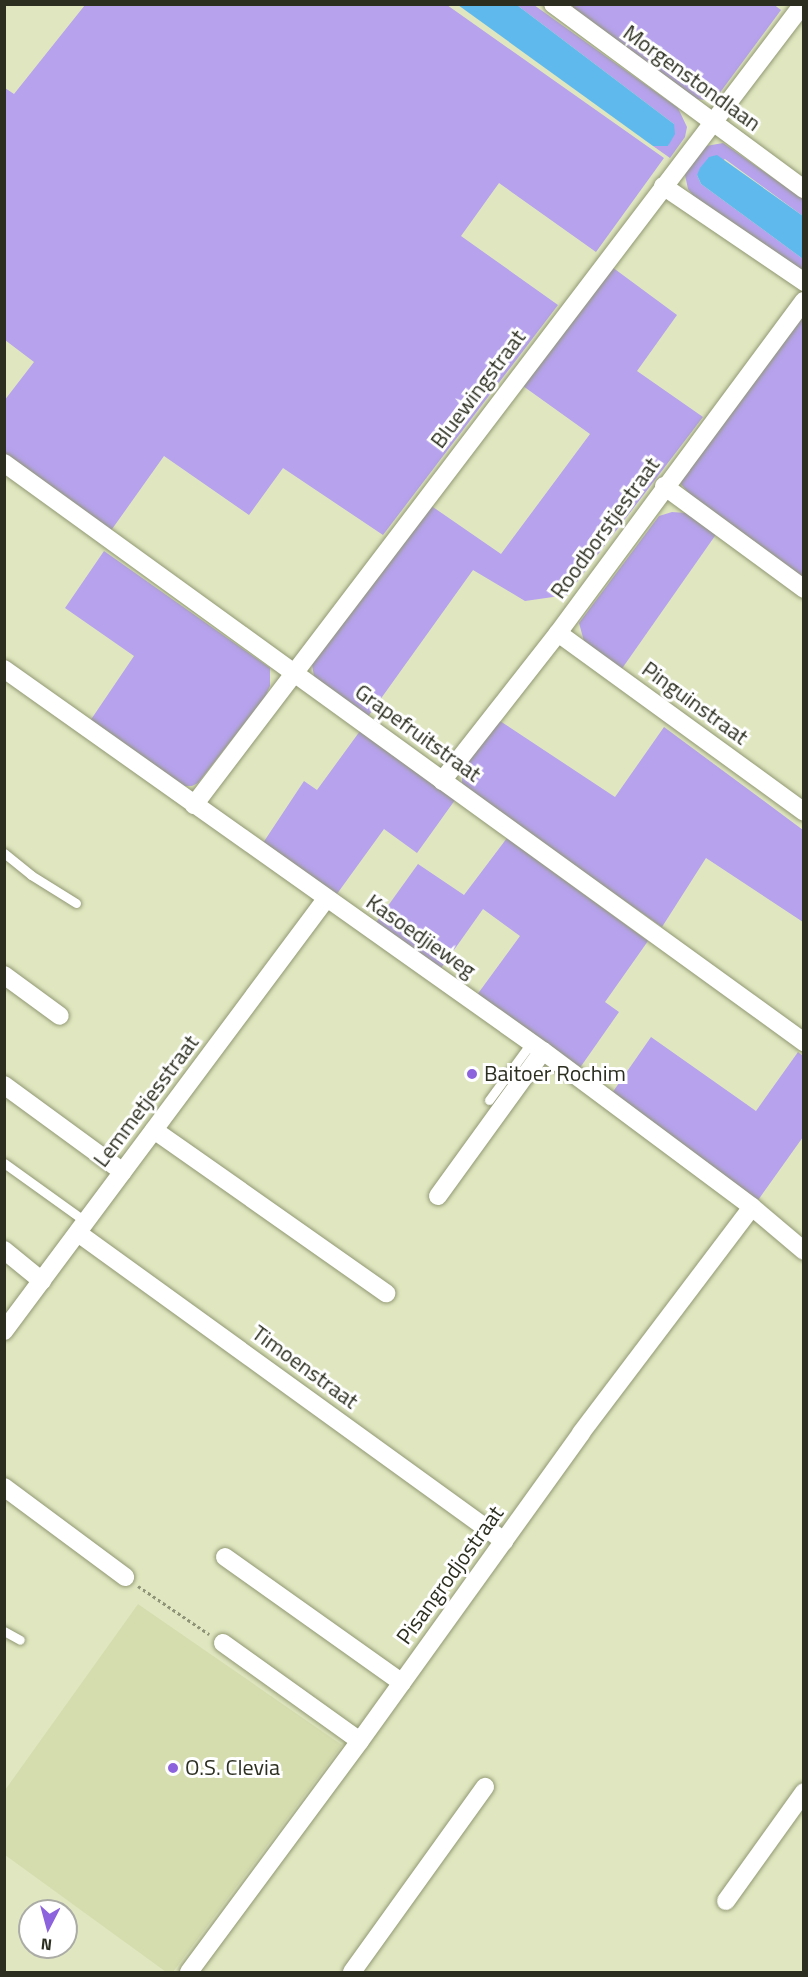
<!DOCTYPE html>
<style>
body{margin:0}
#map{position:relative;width:808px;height:1977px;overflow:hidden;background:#e0e7c0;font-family:"Titillium Web",sans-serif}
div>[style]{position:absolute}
.built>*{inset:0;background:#d5ddaf}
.green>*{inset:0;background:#b6a2ed}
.water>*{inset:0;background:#60b9ec}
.path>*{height:3px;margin-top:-1.5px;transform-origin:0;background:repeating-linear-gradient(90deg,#8f9478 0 3px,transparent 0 6px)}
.roads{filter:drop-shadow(0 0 2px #919873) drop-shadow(0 0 2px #919873)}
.service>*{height:9px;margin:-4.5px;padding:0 4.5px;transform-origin:4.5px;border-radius:4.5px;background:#fff}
.minor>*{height:18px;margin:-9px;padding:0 9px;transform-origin:9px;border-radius:9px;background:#fff}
.dots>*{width:16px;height:16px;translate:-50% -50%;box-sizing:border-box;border:3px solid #fff;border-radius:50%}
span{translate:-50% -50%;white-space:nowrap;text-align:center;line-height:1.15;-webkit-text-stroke:6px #fff;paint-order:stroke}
.street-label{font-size:22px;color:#2c2f20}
.poi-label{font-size:22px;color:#2c2f20}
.left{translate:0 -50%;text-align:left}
.frame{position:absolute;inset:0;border:6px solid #2c2f20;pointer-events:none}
.north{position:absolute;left:18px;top:1899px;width:60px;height:60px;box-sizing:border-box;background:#fff;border:2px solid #abaca6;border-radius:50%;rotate:186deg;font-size:16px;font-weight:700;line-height:24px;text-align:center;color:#2c2f20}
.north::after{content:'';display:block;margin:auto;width:21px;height:27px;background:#8c63dd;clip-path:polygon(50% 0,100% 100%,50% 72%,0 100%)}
</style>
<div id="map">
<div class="built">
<div style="clip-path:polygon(138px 1604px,342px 1745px,173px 1972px,166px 1972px,5px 1855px,5px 1790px)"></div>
</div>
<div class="green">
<div style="clip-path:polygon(773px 4px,781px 10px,719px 94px,706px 100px,695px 99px,573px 10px,573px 5px)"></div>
<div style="clip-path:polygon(85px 5px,447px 5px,664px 158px,596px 252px,499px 183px,461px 236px,558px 305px,383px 535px,283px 468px,249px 515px,164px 456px,110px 532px,5px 458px,4px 401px,34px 362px,5px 340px,5px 88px,14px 94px)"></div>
<div style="clip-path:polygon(517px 5px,534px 5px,678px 108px,687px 127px,685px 137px,670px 158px,653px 146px,668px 146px,674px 124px)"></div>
<div style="clip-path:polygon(723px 143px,803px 199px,803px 216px,725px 159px,697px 175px,701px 184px,803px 259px,803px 276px,694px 197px,688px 189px,685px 175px,688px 168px,706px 146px)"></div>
<div style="clip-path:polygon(612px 267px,677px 315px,637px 371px,703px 417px,567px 595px,525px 601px,473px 570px,367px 718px,315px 682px,311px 659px,430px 505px,501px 554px,590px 434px,523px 386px)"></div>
<div style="clip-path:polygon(803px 314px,803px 580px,691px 496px,681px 484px,683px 473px)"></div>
<div style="clip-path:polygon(672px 512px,686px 513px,717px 533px,621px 670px,585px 645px,579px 623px,659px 516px)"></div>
<div style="clip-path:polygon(104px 551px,270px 668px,270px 686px,265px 697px,198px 783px,192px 786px,184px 786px,90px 721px,134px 656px,65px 608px)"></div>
<div style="clip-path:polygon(500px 721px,615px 797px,664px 727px,803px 830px,803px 922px,706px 858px,662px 927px,472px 794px,462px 783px,462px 768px)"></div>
<div style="clip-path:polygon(360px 731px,455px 800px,417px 853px,384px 829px,334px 898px,261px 846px,304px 781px,317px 790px)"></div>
<div style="clip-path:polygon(507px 838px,648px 941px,605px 1002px,619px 1012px,577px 1072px,474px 999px,520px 936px,483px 909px,437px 974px,372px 928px,418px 864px,464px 895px)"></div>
<div style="clip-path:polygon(651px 1037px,756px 1111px,798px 1052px,803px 1056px,803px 1137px,756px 1203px,610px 1096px)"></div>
</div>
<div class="water">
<div style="clip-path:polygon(458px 5px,517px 5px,674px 124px,675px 134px,668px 146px,653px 146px)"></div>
<div style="clip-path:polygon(717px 155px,803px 216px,803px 259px,701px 184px,697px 175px,700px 168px,709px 157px)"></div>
</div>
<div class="path">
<div style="left:138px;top:1586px;width:86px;rotate:34.1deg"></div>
</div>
<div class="roads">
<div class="service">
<div style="left:4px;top:853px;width:35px;rotate:39deg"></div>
<div style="left:31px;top:875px;width:53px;rotate:31.9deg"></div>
<div style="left:489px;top:1100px;width:71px;rotate:-53.6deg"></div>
<div style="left:4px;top:1163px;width:101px;rotate:35.7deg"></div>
<div style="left:4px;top:1631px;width:18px;rotate:29deg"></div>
</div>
<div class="minor">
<div style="left:553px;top:4px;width:312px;rotate:36.4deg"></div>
<div style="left:663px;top:186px;width:171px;rotate:34.2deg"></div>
<div style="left:4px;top:463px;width:988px;rotate:35.9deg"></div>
<div style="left:664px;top:486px;width:174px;rotate:36.3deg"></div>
<div style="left:558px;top:633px;width:304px;rotate:36deg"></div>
<div style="left:4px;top:669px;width:661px;rotate:35.33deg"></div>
<div style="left:543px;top:1051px;width:261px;rotate:36.7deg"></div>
<div style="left:752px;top:1207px;width:68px;rotate:40.2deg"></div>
<div style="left:442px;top:781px;width:188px;rotate:-51.9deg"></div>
<div style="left:558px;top:633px;width:413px;rotate:-53.5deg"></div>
<div style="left:194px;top:805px;width:1006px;rotate:-52.75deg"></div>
<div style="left:4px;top:975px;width:69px;rotate:36.2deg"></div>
<div style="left:4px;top:1085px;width:147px;rotate:36.2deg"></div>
<div style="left:154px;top:1130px;width:284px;rotate:35.1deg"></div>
<div style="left:438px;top:1196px;width:179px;rotate:-54.1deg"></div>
<div style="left:78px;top:1233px;width:526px;rotate:35.87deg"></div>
<div style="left:4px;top:1250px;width:49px;rotate:39.2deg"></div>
<div style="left:4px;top:1331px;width:539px;rotate:-53.3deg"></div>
<div style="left:4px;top:1487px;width:151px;rotate:36.6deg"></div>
<div style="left:225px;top:1557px;width:217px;rotate:35.4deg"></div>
<div style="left:223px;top:1643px;width:168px;rotate:35.6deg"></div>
<div style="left:726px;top:1901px;width:134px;rotate:-54.4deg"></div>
<div style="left:189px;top:1972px;width:287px;rotate:-53.5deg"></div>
<div style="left:360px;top:1741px;width:379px;rotate:-54.3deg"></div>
<div style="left:581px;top:1433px;width:283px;rotate:-52.9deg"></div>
<div style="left:352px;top:1972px;width:228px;rotate:-54.3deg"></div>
</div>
</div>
<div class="dots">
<div style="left:472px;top:1074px;background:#8c63dd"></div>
<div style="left:173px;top:1768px;background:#8c63dd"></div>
</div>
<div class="street-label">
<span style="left:692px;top:78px;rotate:36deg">Morgenstondlaan</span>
<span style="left:478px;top:389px;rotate:-53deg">Bluewingstraat</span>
<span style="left:605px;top:528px;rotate:-54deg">Roodborstjestraat</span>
<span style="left:695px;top:703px;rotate:36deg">Pinguinstraat</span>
<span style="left:418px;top:733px;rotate:36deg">Grapefruitstraat</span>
<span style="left:421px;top:936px;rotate:35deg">Kasoedjieweg</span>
<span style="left:146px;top:1101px;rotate:-53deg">Lemmetjesstraat</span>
<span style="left:305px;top:1367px;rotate:36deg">Timoenstraat</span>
<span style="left:450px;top:1575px;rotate:-54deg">Pisangrodjostraat</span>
</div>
<div class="poi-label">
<span class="left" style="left:484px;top:1074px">Baitoer Rochim</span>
<span class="left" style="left:185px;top:1768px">O.S. Clevia</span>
</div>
<div class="frame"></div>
<div class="north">N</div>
</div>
